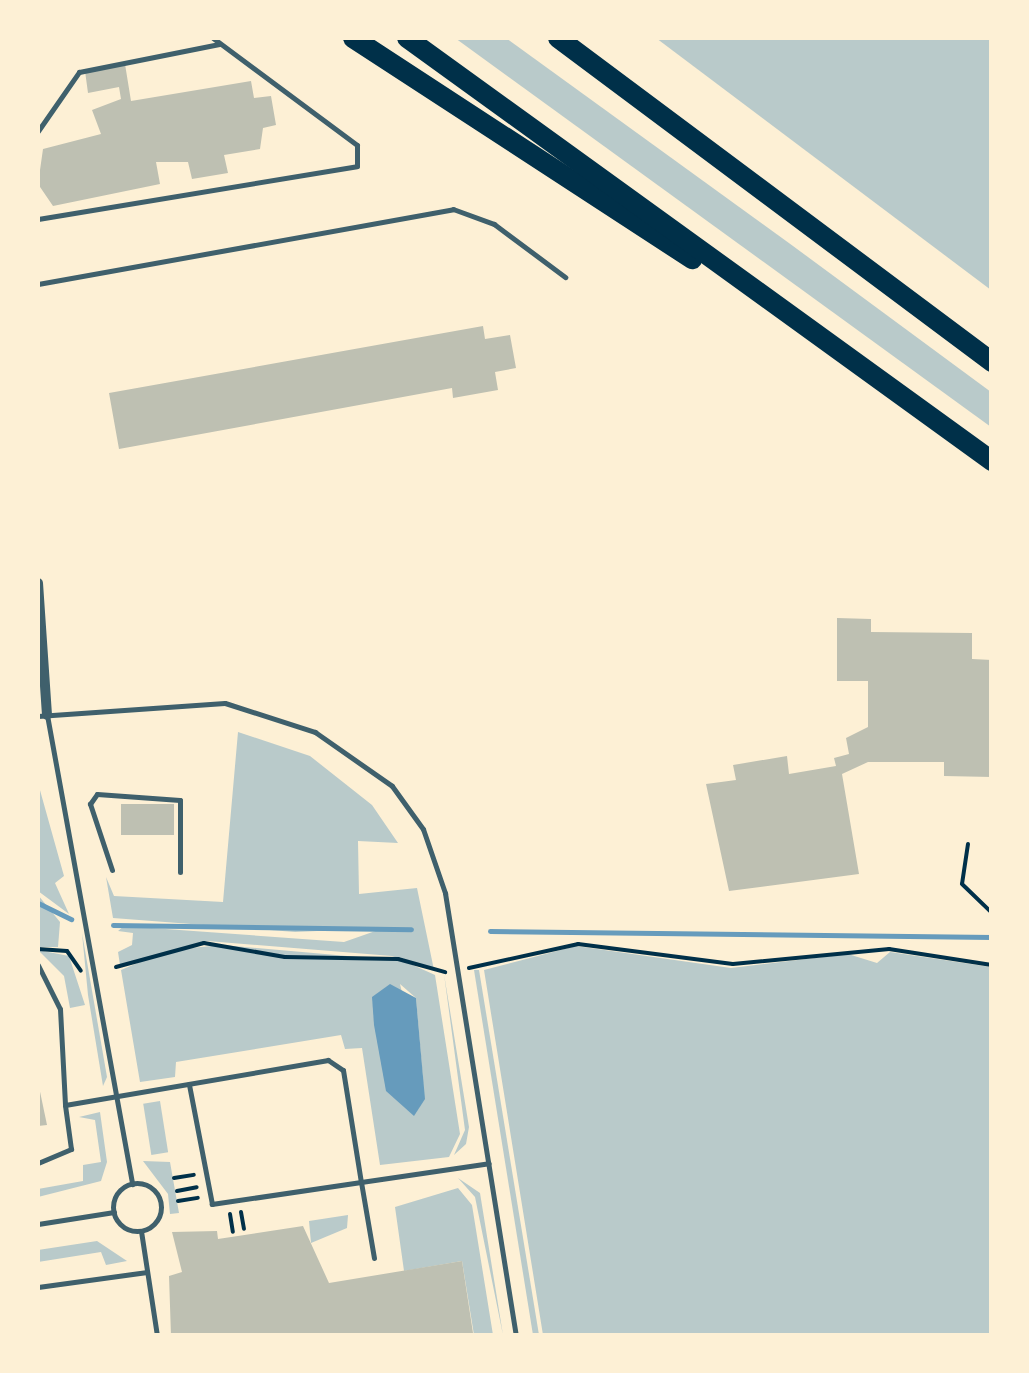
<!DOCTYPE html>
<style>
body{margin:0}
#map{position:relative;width:1029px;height:1373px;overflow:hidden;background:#fdf0d5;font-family:Poppins,sans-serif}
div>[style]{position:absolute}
.green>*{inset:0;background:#b9caca;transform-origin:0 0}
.water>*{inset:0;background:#669bbc}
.stream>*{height:5px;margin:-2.5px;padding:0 2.5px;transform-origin:2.5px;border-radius:2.5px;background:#669bbc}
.building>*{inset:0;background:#bec0b2;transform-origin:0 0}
.path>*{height:4px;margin:-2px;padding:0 2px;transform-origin:2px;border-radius:2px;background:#003049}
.service>*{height:5px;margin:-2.5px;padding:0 2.5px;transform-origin:2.5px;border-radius:2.5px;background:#3f606c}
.service>.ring{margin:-2.5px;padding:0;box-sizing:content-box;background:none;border:5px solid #3f606c;border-radius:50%}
.minor>*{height:10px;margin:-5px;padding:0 5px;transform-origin:5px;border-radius:5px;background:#3f606c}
.motorway>*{height:20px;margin:-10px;padding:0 10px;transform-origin:10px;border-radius:10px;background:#003049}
span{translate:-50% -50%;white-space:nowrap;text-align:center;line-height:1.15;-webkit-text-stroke:9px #fdf0d5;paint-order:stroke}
.frame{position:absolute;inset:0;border:40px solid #fdf0d5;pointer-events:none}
</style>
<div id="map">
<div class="green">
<div style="clip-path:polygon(455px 38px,506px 38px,793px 246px,991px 392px,991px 427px)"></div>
<div style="clip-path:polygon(656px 38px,991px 38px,991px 290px)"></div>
<div style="clip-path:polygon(238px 732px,310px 756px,372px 805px,398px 843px,358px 841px,359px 894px,417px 888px,434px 970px,392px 956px,207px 941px,120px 965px,118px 952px,132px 945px,133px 933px,118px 931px,124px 926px,344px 942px,384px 928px,295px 932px,113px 918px,106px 877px,114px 896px,223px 902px)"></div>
<div style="clip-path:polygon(38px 783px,64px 876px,55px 883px,69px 914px,38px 891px)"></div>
<div style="clip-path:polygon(38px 895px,60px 922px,58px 947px,38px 947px)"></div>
<div style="clip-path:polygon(82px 933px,107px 1077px,103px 1086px,88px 995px)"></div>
<div style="clip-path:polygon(evenodd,223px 945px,404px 961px,435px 975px,460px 1134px,449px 1157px,380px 1165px,362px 1048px,345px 1049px,341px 1035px,176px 1062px,175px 1077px,140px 1082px,121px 970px,168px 950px,223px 945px,400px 984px,416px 998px,423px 1079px,400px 984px)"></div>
<div style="clip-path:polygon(576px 946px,731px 968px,848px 954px,877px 963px,890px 952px,991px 967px,991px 1335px,543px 1335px,484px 970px)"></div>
<div style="clip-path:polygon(38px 950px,69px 956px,85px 1005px,70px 1008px,64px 976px)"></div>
<div style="clip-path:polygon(474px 970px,479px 970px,539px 1335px,533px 1335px)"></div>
<div style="clip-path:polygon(444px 974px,469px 1127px,466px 1144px,454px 1155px,465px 1130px)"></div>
<div style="left:160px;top:1101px;width:52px;height:17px;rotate:81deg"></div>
<div style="clip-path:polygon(100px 1112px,107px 1162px,101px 1181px,38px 1197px,38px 1189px,83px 1181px,83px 1165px,101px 1162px,95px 1120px,79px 1117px)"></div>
<div style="clip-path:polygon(143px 1161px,170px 1162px,179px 1213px,170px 1214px,168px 1194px)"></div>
<div style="clip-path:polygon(458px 1178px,480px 1193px,503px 1335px,475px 1197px)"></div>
<div style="clip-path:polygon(458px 1188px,472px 1205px,493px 1335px,474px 1335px,462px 1261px,404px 1271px,395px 1207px)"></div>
<div style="clip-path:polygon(348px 1215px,347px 1228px,311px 1243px,309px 1221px)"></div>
<div style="clip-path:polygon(97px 1241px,127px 1261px,106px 1265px,101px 1252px,38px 1262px,38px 1250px)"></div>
</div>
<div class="water">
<div style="clip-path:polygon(390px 984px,416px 998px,425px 1099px,414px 1116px,386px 1091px,374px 1025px,372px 997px)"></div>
</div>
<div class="stream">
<div style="left:38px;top:903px;width:37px;rotate:26deg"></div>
<div style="left:113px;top:925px;width:298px;rotate:0.8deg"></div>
<div style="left:490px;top:931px;width:502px;rotate:0.68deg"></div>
</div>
<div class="building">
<div style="clip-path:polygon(125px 64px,131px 101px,251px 81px,254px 98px,271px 96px,276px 125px,263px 128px,260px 149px,224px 155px,228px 173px,192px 179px,188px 162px,156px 162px,160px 184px,53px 206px,38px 184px,43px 149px,101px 134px,92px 110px,121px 99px,119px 87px,88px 93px,85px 71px)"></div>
<div style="clip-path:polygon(483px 326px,485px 339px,510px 335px,516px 368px,495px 372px,498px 390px,453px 398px,452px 388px,119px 449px,109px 393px)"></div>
<div style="clip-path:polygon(837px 618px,871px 619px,871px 632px,972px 633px,972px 659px,992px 660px,992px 777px,944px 776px,944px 762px,868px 762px,842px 774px,859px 874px,729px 891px,706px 784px,736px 780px,733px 765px,787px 756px,789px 774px,836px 766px,834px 758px,849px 754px,846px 738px,868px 727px,868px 681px,837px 681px)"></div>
<div style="left:121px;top:804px;width:53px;height:31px"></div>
<div style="clip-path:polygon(38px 1082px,47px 1125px,38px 1126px)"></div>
<div style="clip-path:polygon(303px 1226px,329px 1283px,462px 1261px,473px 1333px,171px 1336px,169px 1276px,182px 1272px,172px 1232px,217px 1231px,218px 1239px)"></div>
</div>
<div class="path">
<div style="left:968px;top:844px;width:40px;rotate:98.5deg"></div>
<div style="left:962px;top:884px;width:42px;rotate:44deg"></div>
<div style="left:38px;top:949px;width:29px;rotate:4deg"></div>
<div style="left:67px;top:951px;width:24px;rotate:55deg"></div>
<div style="left:116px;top:967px;width:91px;rotate:-15.3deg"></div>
<div style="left:204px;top:943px;width:82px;rotate:9.8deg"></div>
<div style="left:285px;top:957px;width:113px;rotate:1deg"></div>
<div style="left:398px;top:959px;width:49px;rotate:15.5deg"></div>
<div style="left:469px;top:968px;width:112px;rotate:-12.4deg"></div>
<div style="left:578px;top:944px;width:156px;rotate:7.4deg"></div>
<div style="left:733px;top:964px;width:157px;rotate:-5.5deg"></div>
<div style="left:889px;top:949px;width:104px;rotate:8.8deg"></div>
<div style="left:174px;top:1178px;width:20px;rotate:-9deg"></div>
<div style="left:177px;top:1191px;width:20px;rotate:-11deg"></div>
<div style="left:178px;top:1201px;width:20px;rotate:-9deg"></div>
<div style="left:241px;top:1212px;width:17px;rotate:80deg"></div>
<div style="left:230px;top:1214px;width:18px;rotate:81deg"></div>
</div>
<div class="service">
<div style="left:38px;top:131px;width:72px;rotate:-55.2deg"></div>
<div style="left:79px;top:72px;width:143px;rotate:-11.3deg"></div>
<div style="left:38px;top:219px;width:323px;rotate:-9.4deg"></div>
<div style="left:357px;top:166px;width:21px;rotate:-90deg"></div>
<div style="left:357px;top:145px;width:179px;rotate:-143.4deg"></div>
<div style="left:38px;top:284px;width:422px;rotate:-10.2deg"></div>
<div style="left:453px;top:209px;width:44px;rotate:20.1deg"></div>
<div style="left:494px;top:224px;width:89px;rotate:36.7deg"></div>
<div style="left:47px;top:715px;width:477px;rotate:79.7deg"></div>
<div style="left:38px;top:716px;width:187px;rotate:-4deg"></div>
<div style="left:225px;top:703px;width:95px;rotate:17.9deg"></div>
<div style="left:315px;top:732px;width:94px;rotate:35deg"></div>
<div style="left:392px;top:786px;width:53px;rotate:54.2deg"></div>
<div style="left:423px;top:829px;width:68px;rotate:71deg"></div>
<div style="left:445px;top:893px;width:449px;rotate:80.9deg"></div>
<div style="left:112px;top:870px;width:70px;rotate:-108.4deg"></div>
<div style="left:90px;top:804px;width:12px;rotate:-55deg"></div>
<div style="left:97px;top:794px;width:83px;rotate:4.1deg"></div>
<div style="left:180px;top:800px;width:72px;rotate:90deg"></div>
<div style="left:38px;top:965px;width:49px;rotate:63.4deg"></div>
<div style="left:60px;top:1009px;width:96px;rotate:87deg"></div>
<div style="left:38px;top:1163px;width:36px;rotate:-23deg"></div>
<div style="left:71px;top:1149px;width:44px;rotate:-97.8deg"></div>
<div style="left:65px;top:1105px;width:267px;rotate:-9.7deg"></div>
<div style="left:328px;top:1060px;width:18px;rotate:34deg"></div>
<div style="left:343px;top:1070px;width:113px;rotate:80.9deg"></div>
<div style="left:361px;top:1182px;width:151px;rotate:171.6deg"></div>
<div style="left:212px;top:1204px;width:122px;rotate:-100.9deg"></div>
<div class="ring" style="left:113px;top:1183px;width:43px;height:43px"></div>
<div style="left:38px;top:1224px;width:77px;rotate:-9deg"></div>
<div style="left:141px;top:1231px;width:106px;rotate:81.3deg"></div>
<div style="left:374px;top:1258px;width:77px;rotate:-99.7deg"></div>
<div style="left:361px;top:1182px;width:129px;rotate:-8.4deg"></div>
<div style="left:38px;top:1287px;width:110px;rotate:-7.8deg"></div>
</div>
<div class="minor">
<div style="left:38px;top:583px;width:132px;rotate:86.1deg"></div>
</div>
<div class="motorway">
<div style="left:353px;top:38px;width:405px;rotate:33.1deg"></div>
<div style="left:407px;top:38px;width:722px;rotate:35.87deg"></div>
<div style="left:558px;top:38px;width:542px;rotate:36.74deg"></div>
</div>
<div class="frame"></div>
</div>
